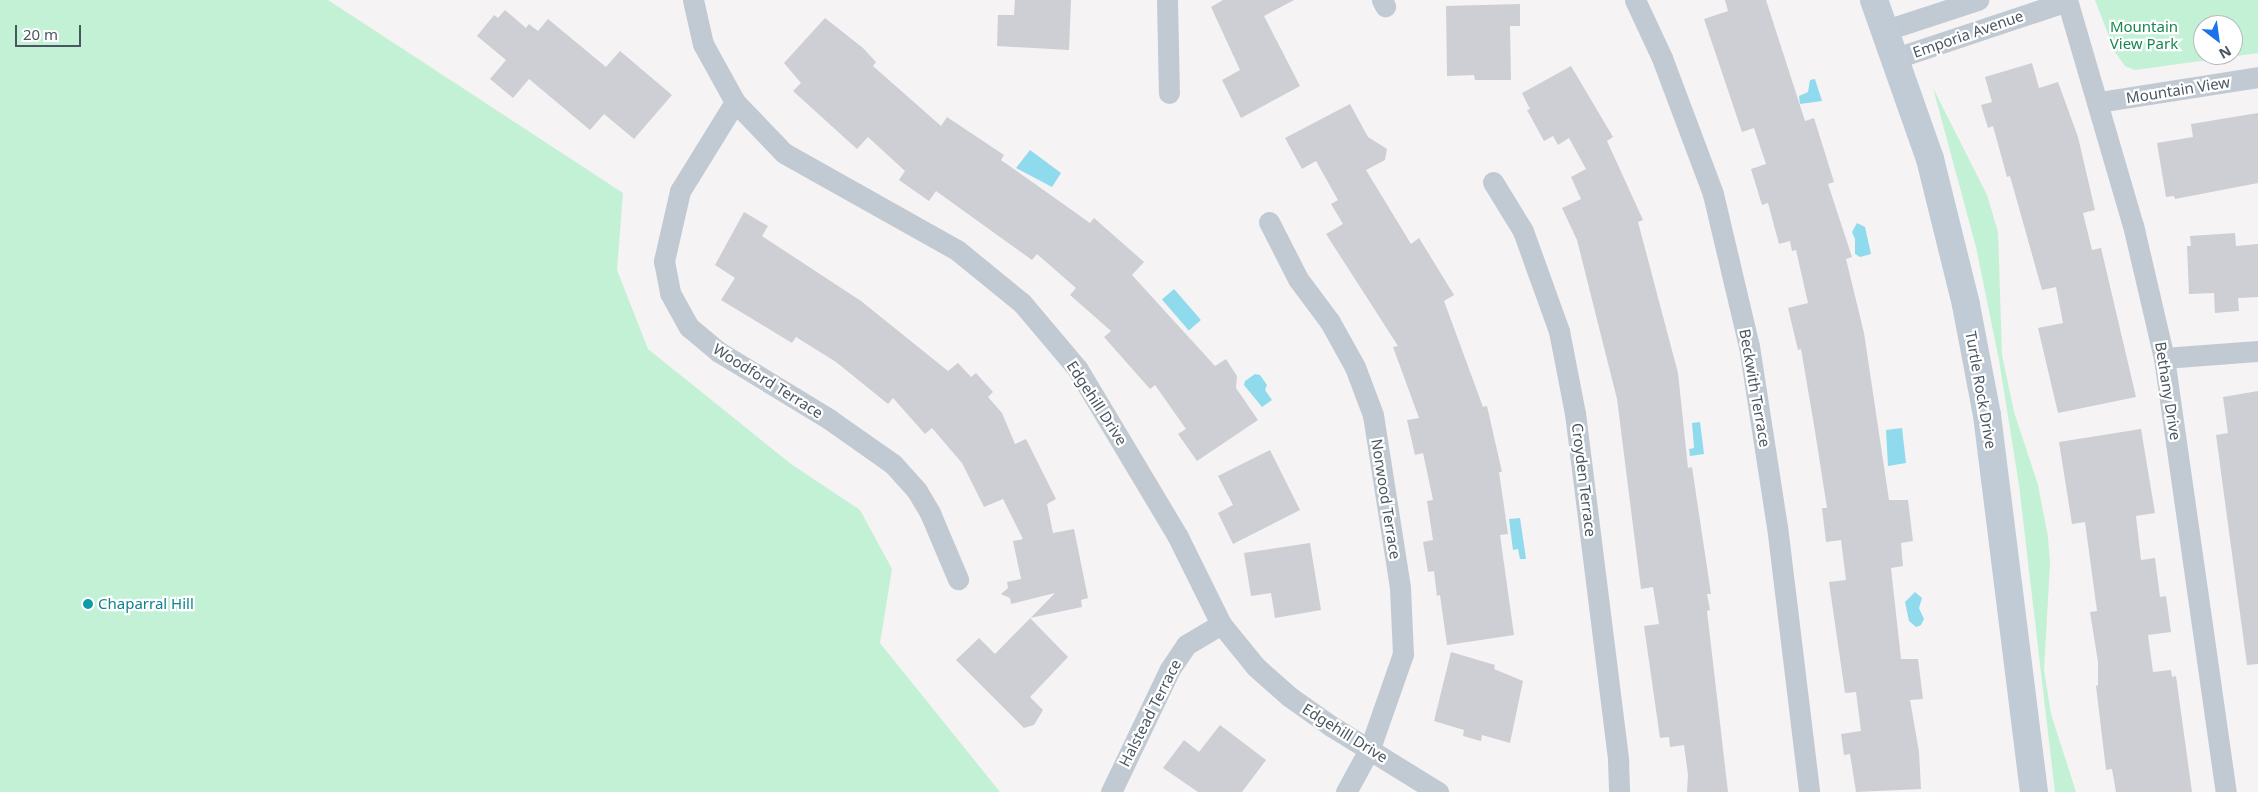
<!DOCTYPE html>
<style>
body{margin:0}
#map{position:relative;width:2258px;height:792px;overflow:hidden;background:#f5f3f3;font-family:"Noto Sans",sans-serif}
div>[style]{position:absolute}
.green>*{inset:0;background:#c3f1d5}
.water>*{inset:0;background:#90daee;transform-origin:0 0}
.building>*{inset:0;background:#cdcfd5}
.street>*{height:21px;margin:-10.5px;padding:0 10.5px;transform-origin:10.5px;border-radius:10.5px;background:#c1cad2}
.secondary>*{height:28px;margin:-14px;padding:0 14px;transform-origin:14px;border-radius:14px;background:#c1cbd6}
.dots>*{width:14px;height:14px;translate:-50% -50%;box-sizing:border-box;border:2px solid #fff;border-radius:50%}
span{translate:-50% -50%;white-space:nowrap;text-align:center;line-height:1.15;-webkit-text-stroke:4.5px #fff;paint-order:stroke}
.park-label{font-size:15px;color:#17864f}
.street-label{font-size:15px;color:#4a5661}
.culture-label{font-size:15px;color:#0d838f}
.left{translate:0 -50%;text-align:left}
.north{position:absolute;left:2193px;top:15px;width:50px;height:50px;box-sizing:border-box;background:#fff;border:1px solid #b7bbc0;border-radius:50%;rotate:150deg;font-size:14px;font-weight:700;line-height:20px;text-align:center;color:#4a5661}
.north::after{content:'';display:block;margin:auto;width:18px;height:22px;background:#1a73e8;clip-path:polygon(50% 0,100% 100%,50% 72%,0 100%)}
.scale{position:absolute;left:15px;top:25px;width:66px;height:22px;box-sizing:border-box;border:2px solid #4a5661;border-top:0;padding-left:6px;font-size:15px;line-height:18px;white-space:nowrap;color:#4a5661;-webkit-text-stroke:4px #fff;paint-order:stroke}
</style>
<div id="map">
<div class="green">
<div style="clip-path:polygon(0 0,328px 0,623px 193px,617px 270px,648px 349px,791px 464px,860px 510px,892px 569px,880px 643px,1000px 792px,0 792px)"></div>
<div style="clip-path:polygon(evenodd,2095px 0,2258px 0,2258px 53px,2135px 70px,2125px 66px,2115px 52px,2095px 0,2203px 25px,2233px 25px,2233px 55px,2203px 55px,2203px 25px)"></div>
<div style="clip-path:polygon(1933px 88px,1987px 195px,1998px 232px,2002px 355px,2014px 412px,2038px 485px,2048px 537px,2050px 564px,2044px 670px,2051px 714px,2076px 792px,2055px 792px,2019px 485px,1999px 360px,1976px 247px)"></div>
</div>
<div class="water">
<div style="clip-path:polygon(1815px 79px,1822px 101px,1800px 104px,1799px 96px,1808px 92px,1810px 80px)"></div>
<div style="clip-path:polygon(1030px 150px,1061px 173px,1052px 187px,1016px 168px)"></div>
<div style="clip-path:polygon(1857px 223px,1865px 227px,1871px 254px,1860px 257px,1855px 254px,1855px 239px,1852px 232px)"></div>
<div style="left:1174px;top:289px;width:41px;height:16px;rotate:49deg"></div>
<div style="clip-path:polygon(1255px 374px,1260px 375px,1267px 385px,1265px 390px,1272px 400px,1262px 407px,1244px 385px,1245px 381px)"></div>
<div style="clip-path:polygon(1700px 422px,1704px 454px,1690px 456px,1689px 449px,1694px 448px,1692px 423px)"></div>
<div style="clip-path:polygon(1902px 428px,1906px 463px,1888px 466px,1886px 430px)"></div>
<div style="clip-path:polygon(1520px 518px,1526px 559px,1520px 559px,1518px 549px,1513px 550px,1509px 519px)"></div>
<div style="clip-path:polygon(1915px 592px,1922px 598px,1919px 608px,1924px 619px,1921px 625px,1916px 627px,1909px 621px,1905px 602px)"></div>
</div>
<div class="building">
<div style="clip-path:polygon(1015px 0,1071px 0,1069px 50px,997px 46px,998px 15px,1014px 15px)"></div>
<div style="clip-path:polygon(1223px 0,1294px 0,1264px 16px,1300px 86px,1241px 118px,1222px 80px,1240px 70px,1211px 7px)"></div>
<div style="clip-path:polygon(1725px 0,1766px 0,1805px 121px,1814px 118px,1834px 182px,1828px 184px,1852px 257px,1846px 259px,1864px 333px,1889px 500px,1908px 500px,1913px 541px,1901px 543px,1903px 566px,1891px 568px,1901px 659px,1918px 659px,1923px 699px,1910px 700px,1919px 752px,1921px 789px,1856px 792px,1850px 754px,1844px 755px,1841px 734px,1861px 731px,1856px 692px,1845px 693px,1829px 582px,1846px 580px,1841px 540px,1826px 542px,1822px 508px,1827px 508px,1814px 425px,1801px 349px,1798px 350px,1788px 308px,1808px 303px,1796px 250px,1792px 251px,1790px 241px,1779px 244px,1768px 203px,1762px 205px,1751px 169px,1766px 164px,1754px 128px,1742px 132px,1704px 19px,1728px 11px)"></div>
<div style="clip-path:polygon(1520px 4px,1520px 26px,1510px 26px,1511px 80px,1475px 80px,1474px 75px,1447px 76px,1446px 6px)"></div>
<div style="clip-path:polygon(505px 10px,526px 28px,529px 24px,538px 31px,548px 19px,606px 67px,620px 51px,672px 95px,634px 139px,604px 114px,590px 130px,529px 79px,513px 98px,490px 79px,506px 60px,477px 36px,494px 15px,498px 18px)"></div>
<div style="clip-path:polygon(825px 18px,863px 48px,876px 62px,873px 66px,941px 126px,947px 117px,1004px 155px,1001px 160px,1090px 223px,1094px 218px,1144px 262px,1132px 275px,1215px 366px,1226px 359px,1237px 376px,1236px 388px,1258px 420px,1197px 461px,1178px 434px,1186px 429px,1155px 385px,1150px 389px,1104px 337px,1111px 331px,1070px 295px,1076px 288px,1037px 254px,1032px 260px,936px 191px,929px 201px,899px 180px,905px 171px,868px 137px,857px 149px,793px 91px,801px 83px,784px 63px)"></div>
<div style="clip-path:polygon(2032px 63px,2039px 88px,2058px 82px,2078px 137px,2095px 210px,2083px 213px,2092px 250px,2101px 248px,2136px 397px,2058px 413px,2038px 328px,2063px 323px,2056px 287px,2042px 290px,2010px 176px,2007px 177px,1993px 126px,1988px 128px,1981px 105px,1992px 102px,1985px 77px)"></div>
<div style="clip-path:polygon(1571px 66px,1613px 137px,1607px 141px,1643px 220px,1638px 222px,1678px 373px,1688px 468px,1692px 467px,1711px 594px,1707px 594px,1710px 610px,1707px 611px,1728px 792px,1687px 792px,1688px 775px,1684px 745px,1670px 747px,1669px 737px,1660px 738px,1644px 626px,1659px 624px,1653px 587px,1641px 589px,1617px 399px,1577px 240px,1562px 208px,1581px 199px,1571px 177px,1586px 169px,1569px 138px,1558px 145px,1553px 136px,1544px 141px,1527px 110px,1530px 109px,1522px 93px)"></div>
<div style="clip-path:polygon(1350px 104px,1368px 137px,1387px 149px,1385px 160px,1366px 170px,1411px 244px,1419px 238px,1454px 295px,1444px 301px,1483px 407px,1487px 406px,1502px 472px,1499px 472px,1508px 534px,1500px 535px,1514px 635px,1447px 645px,1440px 595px,1437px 596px,1434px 571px,1428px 572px,1423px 542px,1433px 540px,1427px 501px,1433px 500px,1423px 453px,1415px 455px,1407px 420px,1419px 418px,1393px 347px,1398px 346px,1326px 234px,1343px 224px,1331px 204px,1338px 200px,1316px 161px,1302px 169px,1285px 138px)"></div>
<div style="clip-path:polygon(2258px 113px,2258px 183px,2175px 199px,2174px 196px,2166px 197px,2157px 143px,2193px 137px,2191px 124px)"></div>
<div style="clip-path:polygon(744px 212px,768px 226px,762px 236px,765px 238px,861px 301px,948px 371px,958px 363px,971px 377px,976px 373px,993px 392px,988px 397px,1002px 413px,1015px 444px,1026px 439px,1056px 499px,1047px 504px,1053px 533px,1074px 529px,1088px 598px,1081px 600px,1082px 607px,1030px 618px,1068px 657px,1030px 697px,1043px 710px,1034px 725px,1024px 728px,956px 660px,979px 638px,995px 654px,1055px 593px,1011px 604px,1010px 598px,1001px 594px,1008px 588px,1007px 582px,1021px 579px,1013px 541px,1023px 539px,1003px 499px,984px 507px,962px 463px,932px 428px,925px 434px,893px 398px,888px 404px,836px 362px,796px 337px,792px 343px,721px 300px,735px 278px,715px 265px)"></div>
<div style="clip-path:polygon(2235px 233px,2236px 246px,2258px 244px,2258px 297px,2238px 298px,2239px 311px,2215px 313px,2214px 293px,2189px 294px,2187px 246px,2191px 246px,2190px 236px)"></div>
<div style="clip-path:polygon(2258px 391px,2258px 664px,2247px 665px,2216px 435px,2228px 433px,2223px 397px)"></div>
<div style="clip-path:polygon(2141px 429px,2155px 513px,2136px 516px,2141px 560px,2155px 558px,2160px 597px,2166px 596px,2171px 632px,2148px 635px,2153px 672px,2171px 670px,2172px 677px,2176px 676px,2192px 792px,2116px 792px,2112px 769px,2106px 770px,2096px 686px,2098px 685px,2098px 662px,2090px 612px,2097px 611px,2085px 522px,2072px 524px,2059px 442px)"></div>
<div style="clip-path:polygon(1270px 450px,1300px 510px,1233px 544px,1218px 513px,1233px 505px,1218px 476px)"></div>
<div style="clip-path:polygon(1310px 543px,1321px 610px,1275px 618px,1271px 593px,1251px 596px,1244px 553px)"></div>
<div style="clip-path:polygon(1451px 652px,1495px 665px,1494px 669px,1523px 681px,1510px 743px,1482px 735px,1481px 741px,1463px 736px,1464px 730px,1434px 721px)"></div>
<div style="clip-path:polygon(1220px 725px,1266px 760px,1242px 792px,1198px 792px,1163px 768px,1184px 740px,1199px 752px)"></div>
</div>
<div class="street">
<div style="left:693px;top:0;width:45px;rotate:77.2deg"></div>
<div style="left:703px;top:44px;width:66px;rotate:61.1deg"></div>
<div style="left:735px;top:102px;width:71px;rotate:46.1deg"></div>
<div style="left:784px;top:153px;width:198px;rotate:29.3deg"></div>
<div style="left:957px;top:250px;width:84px;rotate:39.2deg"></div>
<div style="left:1022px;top:303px;width:85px;rotate:49.8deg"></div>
<div style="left:1077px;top:368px;width:197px;rotate:59.1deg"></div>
<div style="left:1178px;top:537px;width:97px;rotate:63.7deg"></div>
<div style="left:1221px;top:624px;width:55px;rotate:50.9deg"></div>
<div style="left:1256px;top:667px;width:45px;rotate:41.4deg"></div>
<div style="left:1290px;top:697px;width:50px;rotate:35.3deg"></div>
<div style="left:1331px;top:726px;width:126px;rotate:31.7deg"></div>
<div style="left:1167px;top:0;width:93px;rotate:88.8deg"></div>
<div style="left:1382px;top:0;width:7px;rotate:63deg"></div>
<div style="left:1635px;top:0;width:64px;rotate:65deg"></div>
<div style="left:1662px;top:58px;width:145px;rotate:69.4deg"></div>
<div style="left:1713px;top:194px;width:156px;rotate:76.7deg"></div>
<div style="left:1749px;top:346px;width:182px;rotate:81.2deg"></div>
<div style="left:1777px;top:526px;width:268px;rotate:83.1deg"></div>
<div style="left:2067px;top:0;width:234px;rotate:73.7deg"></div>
<div style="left:2133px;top:225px;width:137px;rotate:76.9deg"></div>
<div style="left:2164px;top:358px;width:438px;rotate:81.9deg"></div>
<div style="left:1886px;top:30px;width:97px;rotate:-18.1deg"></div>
<div style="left:1896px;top:58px;width:180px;rotate:-18.4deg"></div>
<div style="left:735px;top:102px;width:105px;rotate:121.7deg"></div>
<div style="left:680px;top:191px;width:72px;rotate:102.9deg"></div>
<div style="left:664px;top:261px;width:33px;rotate:79deg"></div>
<div style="left:670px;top:293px;width:39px;rotate:61deg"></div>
<div style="left:689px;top:327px;width:39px;rotate:40deg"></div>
<div style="left:719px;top:352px;width:129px;rotate:31.3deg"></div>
<div style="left:829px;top:419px;width:78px;rotate:35.1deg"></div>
<div style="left:893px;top:464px;width:36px;rotate:48deg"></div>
<div style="left:917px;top:491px;width:26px;rotate:59deg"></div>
<div style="left:930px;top:513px;width:72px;rotate:67deg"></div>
<div style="left:2099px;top:102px;width:161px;rotate:-8.9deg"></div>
<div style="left:1493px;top:182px;width:57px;rotate:58.5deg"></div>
<div style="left:1523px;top:231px;width:106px;rotate:70.2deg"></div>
<div style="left:1559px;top:331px;width:84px;rotate:79deg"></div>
<div style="left:1575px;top:413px;width:350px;rotate:82.9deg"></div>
<div style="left:1618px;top:760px;width:32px;rotate:88deg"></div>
<div style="left:1269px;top:222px;width:64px;rotate:63deg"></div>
<div style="left:1298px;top:279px;width:54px;rotate:53.3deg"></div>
<div style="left:1330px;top:322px;width:51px;rotate:60.9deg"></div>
<div style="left:1355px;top:367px;width:51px;rotate:69.4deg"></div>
<div style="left:1373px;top:415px;width:175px;rotate:81.1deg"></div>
<div style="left:1400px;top:588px;width:66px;rotate:87.4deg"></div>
<div style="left:1403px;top:654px;width:100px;rotate:109.3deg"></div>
<div style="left:1370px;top:748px;width:50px;rotate:118.6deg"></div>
<div style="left:2164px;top:358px;width:94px;rotate:-4.3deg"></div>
<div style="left:1111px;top:792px;width:136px;rotate:-64.4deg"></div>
<div style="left:1170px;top:669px;width:29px;rotate:-56deg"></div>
<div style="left:1186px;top:645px;width:41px;rotate:-31deg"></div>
</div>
<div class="secondary">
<div style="left:1874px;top:0;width:169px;rotate:70.6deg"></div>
<div style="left:1930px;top:159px;width:150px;rotate:76.1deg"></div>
<div style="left:1966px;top:305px;width:112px;rotate:79.2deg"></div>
<div style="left:1987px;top:415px;width:380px;rotate:82.9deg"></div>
</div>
<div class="dots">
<div style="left:88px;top:604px;background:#0f9aa8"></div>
</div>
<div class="park-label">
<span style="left:2144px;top:35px">Mountain<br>View Park</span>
</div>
<div class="street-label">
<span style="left:1968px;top:34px;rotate:-19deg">Emporia Avenue</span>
<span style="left:2178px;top:90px;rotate:-9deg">Mountain View</span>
<span style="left:768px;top:381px;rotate:32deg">Woodford Terrace</span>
<span style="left:1755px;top:388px;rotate:80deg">Beckwith Terrace</span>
<span style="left:1981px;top:390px;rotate:80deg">Turtle Rock Drive</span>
<span style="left:2168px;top:391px;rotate:81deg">Bethany Drive</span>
<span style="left:1097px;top:403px;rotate:57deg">Edgehill Drive</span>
<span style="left:1584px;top:480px;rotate:83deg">Croyden Terrace</span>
<span style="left:1386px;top:499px;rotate:81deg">Norwood Terrace</span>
<span style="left:1150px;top:713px;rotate:-63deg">Halstead Terrace</span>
<span style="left:1345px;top:733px;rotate:32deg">Edgehill Drive</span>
</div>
<div class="culture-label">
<span class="left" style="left:98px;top:604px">Chaparral Hill</span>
</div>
<div class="north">N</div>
<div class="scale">20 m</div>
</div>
